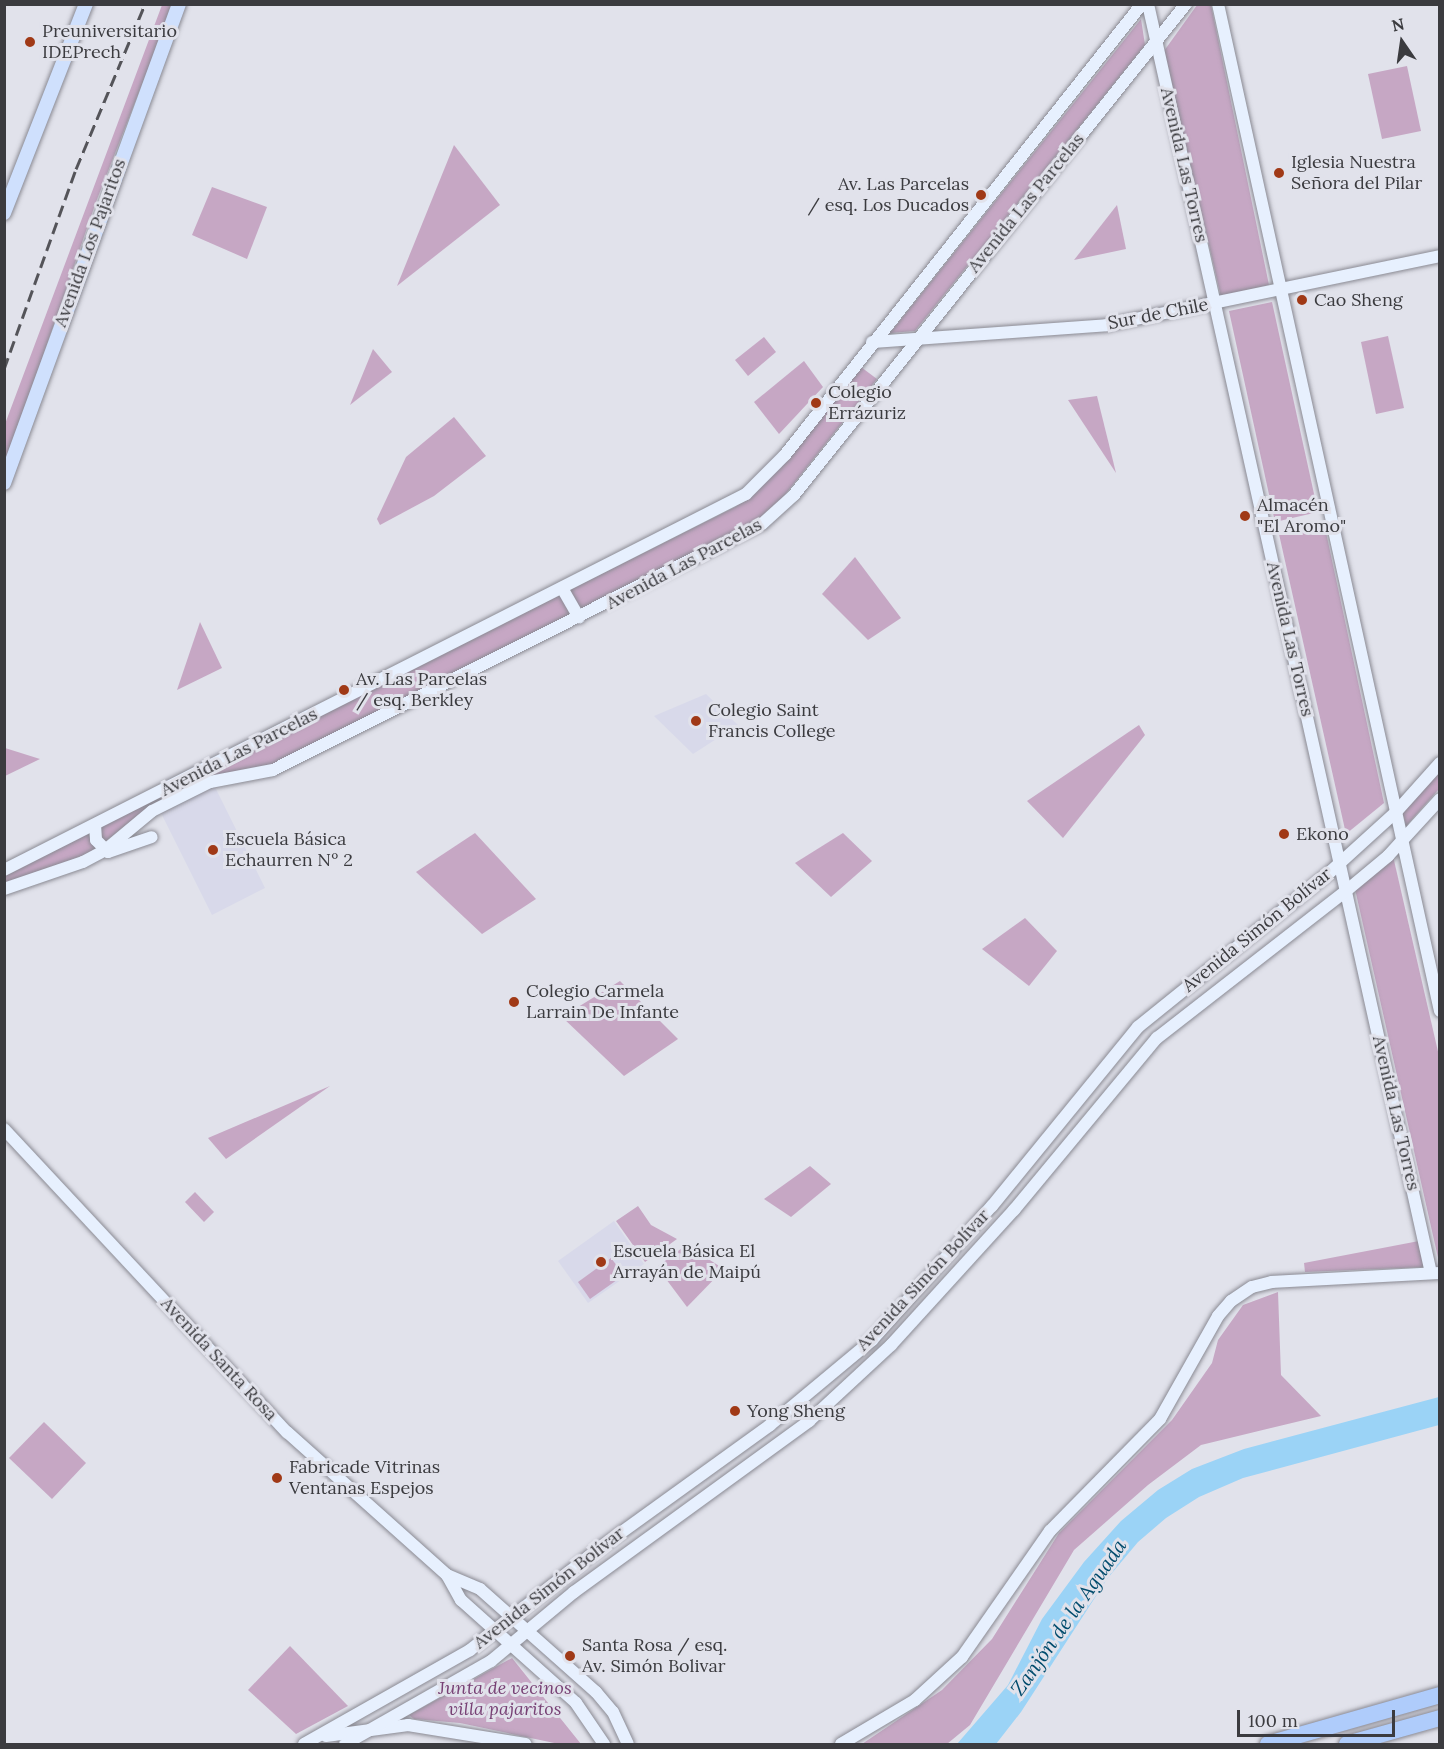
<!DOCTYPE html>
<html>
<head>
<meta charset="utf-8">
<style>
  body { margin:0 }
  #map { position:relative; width:1444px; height:1749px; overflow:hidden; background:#e1e2eb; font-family:Lora,serif }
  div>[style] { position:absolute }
  .built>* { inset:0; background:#d8d9ea }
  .green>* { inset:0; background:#c6a7c4 }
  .water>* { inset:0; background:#9bd3f6 }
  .roads { filter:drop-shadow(0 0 2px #8a8a93) drop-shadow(0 0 2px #8a8a93) }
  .secondary>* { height:12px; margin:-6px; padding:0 6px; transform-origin:6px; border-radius:6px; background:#e7f0fe }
  .primary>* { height:14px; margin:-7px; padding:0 7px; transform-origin:7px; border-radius:7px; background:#cfe0fd }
  .highway>* { height:16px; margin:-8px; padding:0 8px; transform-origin:8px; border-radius:8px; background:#afccfb }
  .rail>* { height:3px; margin-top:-1.5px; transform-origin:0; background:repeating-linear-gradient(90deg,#545459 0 12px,transparent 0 18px) }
  .dots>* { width:16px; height:16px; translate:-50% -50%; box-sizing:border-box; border:3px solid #e1e2eb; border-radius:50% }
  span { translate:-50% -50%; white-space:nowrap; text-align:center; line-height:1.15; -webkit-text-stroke:6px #e1e2eb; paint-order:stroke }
  .poi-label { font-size:18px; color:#3b3b3f }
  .left { translate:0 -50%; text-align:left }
  .right { translate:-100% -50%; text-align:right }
  .street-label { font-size:18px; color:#3b3b3f }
  .park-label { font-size:18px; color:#774074; font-style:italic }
  .water-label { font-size:20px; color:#004b6c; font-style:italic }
  .frame { position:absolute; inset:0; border:6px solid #3b3b3f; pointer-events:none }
  .north { position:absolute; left:1372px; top:12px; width:60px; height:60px; -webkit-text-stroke:4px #e1e2eb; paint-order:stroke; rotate:347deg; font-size:16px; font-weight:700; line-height:24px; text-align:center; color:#3b3b3f }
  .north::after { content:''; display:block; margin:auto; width:21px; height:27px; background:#3b3b3f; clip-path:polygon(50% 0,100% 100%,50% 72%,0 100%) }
  .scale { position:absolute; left:1237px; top:1710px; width:158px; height:27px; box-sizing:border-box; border:3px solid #3b3b3f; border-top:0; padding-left:8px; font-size:18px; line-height:21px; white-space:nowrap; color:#3b3b3f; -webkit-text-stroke:4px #e1e2eb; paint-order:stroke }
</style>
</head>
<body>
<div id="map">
  <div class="built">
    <div style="clip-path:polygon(706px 694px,738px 725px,693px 754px,654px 716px)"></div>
    <div style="clip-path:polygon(214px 785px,265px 888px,212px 915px,160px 811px)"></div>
    <div style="clip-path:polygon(614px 1221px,644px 1264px,588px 1303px,558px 1261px)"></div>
  </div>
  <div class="green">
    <div style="clip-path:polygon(162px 5px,173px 5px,96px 202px,5px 466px,5px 424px)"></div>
    <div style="clip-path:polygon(1197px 5px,1211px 5px,1269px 285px,1221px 297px,1164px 51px)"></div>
    <div style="clip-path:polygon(1141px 19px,1145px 45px,915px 331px,890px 333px)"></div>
    <div style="clip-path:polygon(1407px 66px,1421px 131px,1382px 139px,1368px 74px)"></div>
    <div style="clip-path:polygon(454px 145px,500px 205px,397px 286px)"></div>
    <div style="clip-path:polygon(212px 187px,267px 207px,247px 259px,192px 235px)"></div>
    <div style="clip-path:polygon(1117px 205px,1126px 249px,1074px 260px)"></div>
    <div style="clip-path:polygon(1272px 302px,1318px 512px,1275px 522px,1229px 311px)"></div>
    <div style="clip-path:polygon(1388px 336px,1404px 408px,1376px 414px,1361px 342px)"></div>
    <div style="clip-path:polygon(764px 337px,776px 352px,748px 376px,735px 360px)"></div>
    <div style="clip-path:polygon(373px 349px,392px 372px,350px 405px)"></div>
    <div style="clip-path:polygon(804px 361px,823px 387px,779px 434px,754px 402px)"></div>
    <div style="clip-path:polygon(861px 367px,877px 379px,780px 501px,756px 522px,260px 771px,244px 773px,131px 821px,86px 857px,5px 885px,5px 874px,735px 507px,751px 496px)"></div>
    <div style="clip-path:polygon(1097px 396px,1116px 473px,1068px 400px)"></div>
    <div style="clip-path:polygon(454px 417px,486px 456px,434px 496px,380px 525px,377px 519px,406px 457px)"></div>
    <div style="clip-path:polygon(1324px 523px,1384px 803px,1346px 834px,1279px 534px)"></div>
    <div style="clip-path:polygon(855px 557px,901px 618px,868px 640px,822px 594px)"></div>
    <div style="clip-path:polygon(200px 622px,222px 668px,177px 690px)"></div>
    <div style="clip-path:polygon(1139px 725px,1145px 735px,1063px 838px,1027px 801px)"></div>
    <div style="clip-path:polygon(5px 748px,40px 759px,5px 776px)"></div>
    <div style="clip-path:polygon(1439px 769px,1439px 789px,1406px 826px,1402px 811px)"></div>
    <div style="clip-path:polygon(475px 833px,536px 899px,482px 934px,416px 872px)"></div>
    <div style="clip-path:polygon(843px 833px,872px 861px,831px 897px,795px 863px)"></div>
    <div style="clip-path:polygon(1393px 856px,1439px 1056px,1439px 1262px,1355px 889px)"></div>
    <div style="clip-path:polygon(1025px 918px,1057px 951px,1029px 986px,982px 949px)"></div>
    <div style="clip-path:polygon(620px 981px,678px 1039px,624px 1076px,562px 1017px)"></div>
    <div style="clip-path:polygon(330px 1086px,226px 1159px,208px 1138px)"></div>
    <div style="clip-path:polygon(810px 1166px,831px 1184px,791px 1217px,764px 1199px)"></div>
    <div style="clip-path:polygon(195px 1192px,214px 1212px,204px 1222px,185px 1202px)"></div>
    <div style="clip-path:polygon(638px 1206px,651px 1225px,677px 1239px,645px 1262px,616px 1221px)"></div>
    <div style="clip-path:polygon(1419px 1241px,1425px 1267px,1305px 1272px,1304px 1263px)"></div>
    <div style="clip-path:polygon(686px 1245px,724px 1269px,687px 1307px,657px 1267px)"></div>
    <div style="clip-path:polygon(611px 1258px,624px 1275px,590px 1299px,578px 1282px)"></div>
    <div style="clip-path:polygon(1278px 1292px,1281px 1375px,1321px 1416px,1201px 1445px,1148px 1485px,1074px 1550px,970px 1725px,947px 1744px,862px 1744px,942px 1690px,992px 1639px,1059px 1533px,1172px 1420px,1212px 1363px,1218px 1340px,1243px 1305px)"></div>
    <div style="clip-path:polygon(44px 1422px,86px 1463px,52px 1499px,9px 1458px)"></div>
    <div style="clip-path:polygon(290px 1646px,348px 1706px,296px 1734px,248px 1690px)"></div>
    <div style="clip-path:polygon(512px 1658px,581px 1744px,559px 1744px,460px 1723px,414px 1719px,409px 1715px)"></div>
  </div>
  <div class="water">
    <div style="clip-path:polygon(1439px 1397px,1439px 1425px,1243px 1478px,1199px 1497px,1166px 1518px,1138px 1542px,1107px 1579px,1021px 1712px,996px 1744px,957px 1744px,1008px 1685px,1042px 1619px,1084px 1562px,1121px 1521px,1158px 1490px,1192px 1469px,1244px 1449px)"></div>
  </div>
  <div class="roads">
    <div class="secondary">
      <div style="left:1148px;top:4px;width:1300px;rotate:77.43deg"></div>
      <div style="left:1218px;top:4px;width:1031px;rotate:77.57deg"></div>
      <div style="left:872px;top:342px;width:236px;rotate:-4.1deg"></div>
      <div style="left:1107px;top:325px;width:340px;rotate:-11.7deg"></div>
      <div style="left:562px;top:588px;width:34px;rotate:60deg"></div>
      <div style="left:95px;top:825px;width:15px;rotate:86deg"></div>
      <div style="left:96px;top:840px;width:17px;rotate:45deg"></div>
      <div style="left:108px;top:852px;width:46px;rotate:-18.8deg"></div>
      <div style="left:4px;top:870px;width:832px;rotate:-26.87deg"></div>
      <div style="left:746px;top:494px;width:55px;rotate:-45deg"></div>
      <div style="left:785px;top:455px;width:575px;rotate:-51.64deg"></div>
      <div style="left:4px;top:889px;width:83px;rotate:-18.9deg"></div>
      <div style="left:83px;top:862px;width:24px;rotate:-28deg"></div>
      <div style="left:104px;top:851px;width:62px;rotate:-39.8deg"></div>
      <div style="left:152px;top:811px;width:65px;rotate:-26.6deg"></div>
      <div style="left:210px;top:782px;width:64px;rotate:-10.8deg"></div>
      <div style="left:273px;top:770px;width:547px;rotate:-26.71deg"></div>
      <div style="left:762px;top:524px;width:43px;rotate:-42.2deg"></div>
      <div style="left:794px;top:495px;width:628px;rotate:-51.4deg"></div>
      <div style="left:4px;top:1129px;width:415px;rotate:47deg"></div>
      <div style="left:287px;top:1432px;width:215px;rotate:41.8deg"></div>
      <div style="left:447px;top:1575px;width:36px;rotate:23deg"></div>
      <div style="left:480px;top:1589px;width:155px;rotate:41.6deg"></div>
      <div style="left:596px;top:1692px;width:26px;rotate:50deg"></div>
      <div style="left:613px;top:1712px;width:35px;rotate:65deg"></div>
      <div style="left:447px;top:1575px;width:29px;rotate:61deg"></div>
      <div style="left:461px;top:1600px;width:154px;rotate:41.8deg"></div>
      <div style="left:576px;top:1703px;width:50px;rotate:55.7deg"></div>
      <div style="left:326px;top:1736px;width:83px;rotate:-7.6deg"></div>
      <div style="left:408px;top:1725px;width:119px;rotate:9.2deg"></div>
      <div style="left:304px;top:1744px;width:191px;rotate:-29.5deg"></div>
      <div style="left:470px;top:1650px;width:167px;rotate:-38.2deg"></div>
      <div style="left:601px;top:1547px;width:208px;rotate:-35.8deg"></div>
      <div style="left:770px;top:1425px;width:133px;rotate:-39.8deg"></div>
      <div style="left:872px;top:1340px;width:180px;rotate:-48.2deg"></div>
      <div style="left:992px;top:1206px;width:231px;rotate:-50.8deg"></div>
      <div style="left:1138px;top:1027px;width:247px;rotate:-38.9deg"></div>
      <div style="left:1330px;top:872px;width:89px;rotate:-42.3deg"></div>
      <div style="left:1396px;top:812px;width:66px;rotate:-48.1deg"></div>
      <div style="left:345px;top:1744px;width:168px;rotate:-29.6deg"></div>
      <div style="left:491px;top:1661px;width:108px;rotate:-39.7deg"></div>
      <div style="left:574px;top:1592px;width:291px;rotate:-36deg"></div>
      <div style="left:809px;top:1421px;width:112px;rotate:-42.8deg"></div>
      <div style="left:891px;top:1345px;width:183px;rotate:-47.7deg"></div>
      <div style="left:1014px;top:1210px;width:224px;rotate:-50.3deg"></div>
      <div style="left:1157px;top:1038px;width:239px;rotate:-37.9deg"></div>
      <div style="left:1346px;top:891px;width:55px;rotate:-39.8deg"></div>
      <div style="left:1388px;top:856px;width:77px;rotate:-47.6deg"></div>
      <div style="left:841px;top:1744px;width:86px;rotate:-30.7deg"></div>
      <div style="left:915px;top:1700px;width:64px;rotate:-42.5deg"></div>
      <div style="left:962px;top:1657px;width:154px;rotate:-55.1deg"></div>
      <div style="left:1050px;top:1531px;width:157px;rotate:-45.5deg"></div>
      <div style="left:1160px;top:1419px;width:118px;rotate:-60.6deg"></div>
      <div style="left:1218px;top:1316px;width:20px;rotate:-49deg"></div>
      <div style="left:1231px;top:1301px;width:25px;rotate:-34deg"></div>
      <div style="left:1252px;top:1287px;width:21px;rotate:-14deg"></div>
      <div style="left:1272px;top:1282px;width:166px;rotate:-3.1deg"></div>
    </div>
    <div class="primary">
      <div style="left:4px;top:213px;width:225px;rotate:-68.6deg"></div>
      <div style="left:4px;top:483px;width:510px;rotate:-69.93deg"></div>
    </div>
    <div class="highway">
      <div style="left:1268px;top:1744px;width:179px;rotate:-15.9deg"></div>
      <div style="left:1347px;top:1744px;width:97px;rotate:-15.6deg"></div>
    </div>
  </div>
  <div class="rail">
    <div style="left:4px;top:369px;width:213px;rotate:-70.2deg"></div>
    <div style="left:76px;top:169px;width:179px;rotate:-67.3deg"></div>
  </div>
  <div class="dots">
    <div style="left:30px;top:42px;background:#a03916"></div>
    <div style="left:1279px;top:173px;background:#a03916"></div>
    <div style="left:981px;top:195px;background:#a03916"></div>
    <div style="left:1302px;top:300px;background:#a03916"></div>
    <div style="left:816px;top:403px;background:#a03916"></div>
    <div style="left:1245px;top:516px;background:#a03916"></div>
    <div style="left:344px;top:690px;background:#a03916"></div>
    <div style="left:696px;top:721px;background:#a03916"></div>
    <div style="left:1284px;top:834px;background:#a03916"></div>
    <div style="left:213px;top:850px;background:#a03916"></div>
    <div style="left:514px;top:1002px;background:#a03916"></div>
    <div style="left:601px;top:1262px;background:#a03916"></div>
    <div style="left:735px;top:1411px;background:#a03916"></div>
    <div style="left:277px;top:1478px;background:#a03916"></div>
    <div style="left:570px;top:1656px;background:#a03916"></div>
  </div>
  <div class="poi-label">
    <span class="left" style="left:42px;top:42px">Preuniversitario<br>IDEPrech</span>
    <span class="left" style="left:1291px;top:173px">Iglesia Nuestra<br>Señora del Pilar</span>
    <span class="right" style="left:969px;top:195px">Av. Las Parcelas<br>/ esq. Los Ducados</span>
    <span class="left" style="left:1314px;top:300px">Cao Sheng</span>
    <span class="left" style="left:828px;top:403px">Colegio<br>Errázuriz</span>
    <span class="left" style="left:1257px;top:516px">Almacén<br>"El Aromo"</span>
    <span class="left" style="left:356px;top:690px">Av. Las Parcelas<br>/ esq. Berkley</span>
    <span class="left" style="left:708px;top:721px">Colegio Saint<br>Francis College</span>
    <span class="left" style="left:1296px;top:834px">Ekono</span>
    <span class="left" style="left:225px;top:850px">Escuela Básica<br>Echaurren Nº 2</span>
    <span class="left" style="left:526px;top:1002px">Colegio Carmela<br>Larrain De Infante</span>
    <span class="left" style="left:613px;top:1262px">Escuela Básica El<br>Arrayán de Maipú</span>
    <span class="left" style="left:747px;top:1411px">Yong Sheng</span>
    <span class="left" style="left:289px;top:1478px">Fabricade Vitrinas<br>Ventanas Espejos</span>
    <span class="left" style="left:582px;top:1656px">Santa Rosa / esq.<br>Av. Simón Bolivar</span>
  </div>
  <div class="street-label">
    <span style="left:1184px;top:165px;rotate:77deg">Avenida Las Torres</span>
    <span style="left:1026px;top:203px;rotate:-51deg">Avenida Las Parcelas</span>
    <span style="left:90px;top:243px;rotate:-70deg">Avenida Los Pajaritos</span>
    <span style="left:1158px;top:314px;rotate:-11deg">Sur de Chile</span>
    <span style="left:684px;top:564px;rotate:-28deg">Avenida Las Parcelas</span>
    <span style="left:1290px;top:639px;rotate:77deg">Avenida Las Torres</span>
    <span style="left:239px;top:752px;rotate:-27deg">Avenida Las Parcelas</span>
    <span style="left:1257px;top:930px;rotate:-39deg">Avenida Simón Bolívar</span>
    <span style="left:1396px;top:1113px;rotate:77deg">Avenida Las Torres</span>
    <span style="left:923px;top:1280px;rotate:-47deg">Avenida Simón Bolívar</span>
    <span style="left:219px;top:1359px;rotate:47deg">Avenida Santa Rosa</span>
    <span style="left:549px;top:1588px;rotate:-38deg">Avenida Simón Bolívar</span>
  </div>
  <div class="park-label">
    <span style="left:505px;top:1699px">Junta de vecinos<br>villa pajaritos</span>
  </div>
  <div class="water-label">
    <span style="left:1068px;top:1617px;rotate:-55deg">Zanjón de la Aguada</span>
  </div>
  <div class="frame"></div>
  <div class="north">N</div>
  <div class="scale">100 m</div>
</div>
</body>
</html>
